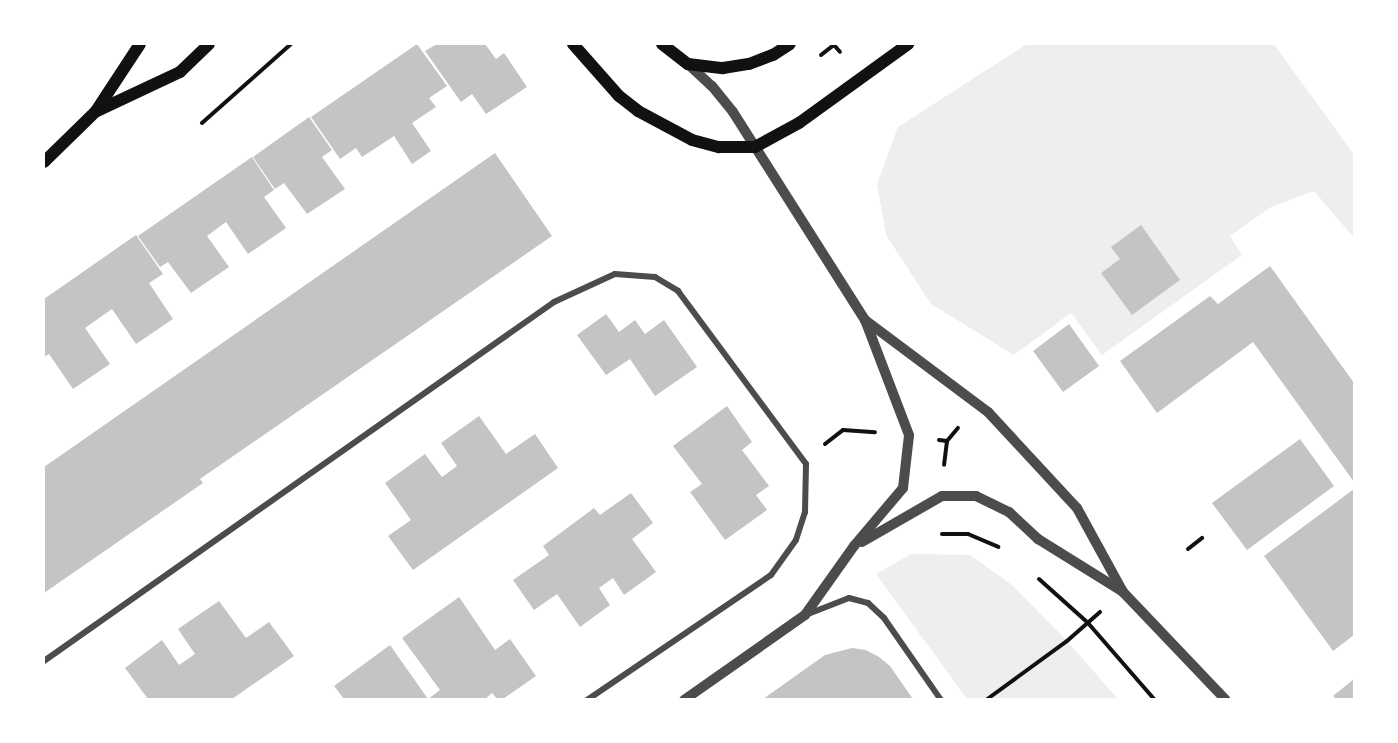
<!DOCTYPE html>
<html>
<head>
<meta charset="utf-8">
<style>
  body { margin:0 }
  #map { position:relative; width:1398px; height:743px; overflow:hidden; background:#fff; font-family:"Varela Round",sans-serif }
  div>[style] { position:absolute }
  .green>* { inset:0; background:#eee }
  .building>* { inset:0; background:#c4c4c4 }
  .path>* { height:4px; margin:-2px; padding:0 2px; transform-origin:2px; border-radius:2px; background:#111 }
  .minor>* { height:6px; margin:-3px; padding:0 3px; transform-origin:3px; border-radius:3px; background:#4c4c4c }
  .tertiary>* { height:10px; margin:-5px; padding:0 5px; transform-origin:5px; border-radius:5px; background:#4c4c4c }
  .secondary>* { height:12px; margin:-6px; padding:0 6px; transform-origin:6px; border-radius:6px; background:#111 }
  span { translate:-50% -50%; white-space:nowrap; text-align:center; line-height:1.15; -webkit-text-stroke:4.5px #fff; paint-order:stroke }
  .frame { position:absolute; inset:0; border:45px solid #fff; pointer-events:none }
</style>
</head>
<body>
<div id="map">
  <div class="green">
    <div style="clip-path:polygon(1027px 44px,1274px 44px,1354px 155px,1354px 238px,1314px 191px,1271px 207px,1230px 236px,1242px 255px,1102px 355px,1071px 313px,1014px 355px,931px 304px,886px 235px,877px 184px,898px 127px)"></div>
    <div style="clip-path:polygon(911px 554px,970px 555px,1012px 585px,1067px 641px,1118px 699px,967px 699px,876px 574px)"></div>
  </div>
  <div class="building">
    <div style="clip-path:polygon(417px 44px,447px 86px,429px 98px,436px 107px,412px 123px,431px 151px,412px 164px,394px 136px,362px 157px,356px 148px,340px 159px,311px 117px)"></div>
    <div style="clip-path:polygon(437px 44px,485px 44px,496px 59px,504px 53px,527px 87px,486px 114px,472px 94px,461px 102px,425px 51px)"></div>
    <div style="clip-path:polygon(309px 117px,332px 150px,322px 157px,345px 189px,307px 214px,284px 183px,275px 189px,253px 157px)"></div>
    <div style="clip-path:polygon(495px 153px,552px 236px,200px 479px,203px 483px,44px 593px,44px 467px)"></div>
    <div style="clip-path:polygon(252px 157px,274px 190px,264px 197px,286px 228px,248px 254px,226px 222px,207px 236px,229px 267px,191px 293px,168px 262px,160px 267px,138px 236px)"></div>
    <div style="clip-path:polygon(1141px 225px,1180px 280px,1132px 315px,1101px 273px,1120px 259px,1111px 247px)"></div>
    <div style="clip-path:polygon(136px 235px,163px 274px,149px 283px,173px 319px,136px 344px,112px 309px,85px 328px,110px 364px,73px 389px,49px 354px,44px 357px,44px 299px)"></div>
    <div style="clip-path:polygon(1270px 266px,1354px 383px,1354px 482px,1253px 342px,1157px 413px,1120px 361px,1210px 296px,1218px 304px)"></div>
    <div style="clip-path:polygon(606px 314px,619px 332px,635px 320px,645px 334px,664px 320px,697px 367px,655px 396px,630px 359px,606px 375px,577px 335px)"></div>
    <div style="clip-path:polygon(1069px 324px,1099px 366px,1063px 392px,1033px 351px)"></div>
    <div style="clip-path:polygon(727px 406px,752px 442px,742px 450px,769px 486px,756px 495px,767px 510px,725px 540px,690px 492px,702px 484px,673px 446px)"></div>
    <div style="clip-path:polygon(479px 416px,506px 454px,535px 434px,558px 468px,413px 570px,388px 536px,411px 520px,385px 483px,425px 454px,442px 477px,457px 466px,441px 443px)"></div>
    <div style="clip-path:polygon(1300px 439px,1334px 486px,1247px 550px,1212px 503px)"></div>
    <div style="clip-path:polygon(1354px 489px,1354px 635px,1333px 651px,1264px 556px)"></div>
    <div style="clip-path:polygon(631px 493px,653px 523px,632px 539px,656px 572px,624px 595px,613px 578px,599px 588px,610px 605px,580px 627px,557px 594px,534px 610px,513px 580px,549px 555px,543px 546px,594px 508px,600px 515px)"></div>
    <div style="clip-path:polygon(459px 597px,495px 650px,510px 639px,536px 676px,503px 699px,497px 699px,492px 693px,485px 699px,344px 699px,334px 686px,390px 645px,428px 699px,440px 690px,402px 638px)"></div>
    <div style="clip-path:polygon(219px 601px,246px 638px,269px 622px,294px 656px,232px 699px,148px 699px,125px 668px,162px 640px,179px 665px,195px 654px,178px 629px)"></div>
    <div style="clip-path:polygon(852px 648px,866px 650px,879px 657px,890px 666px,913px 699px,763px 699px,825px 655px)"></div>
    <div style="clip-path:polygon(1354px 679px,1354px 699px,1336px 699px,1333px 696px)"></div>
  </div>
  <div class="path">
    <div style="left:821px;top:55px;width:16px;rotate:-38deg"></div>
    <div style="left:834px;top:45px;width:9px;rotate:49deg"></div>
    <div style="left:202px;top:123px;width:119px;rotate:-41.6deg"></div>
    <div style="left:939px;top:440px;width:8px;rotate:7deg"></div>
    <div style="left:947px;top:441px;width:24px;rotate:97deg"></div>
    <div style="left:947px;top:441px;width:17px;rotate:-50deg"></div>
    <div style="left:825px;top:444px;width:23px;rotate:-38deg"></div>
    <div style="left:843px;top:430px;width:32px;rotate:4deg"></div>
    <div style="left:942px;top:534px;width:26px"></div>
    <div style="left:968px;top:534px;width:33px;rotate:23deg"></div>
    <div style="left:1188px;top:549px;width:18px;rotate:-38deg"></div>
    <div style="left:1039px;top:579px;width:66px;rotate:41.9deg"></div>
    <div style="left:1088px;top:623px;width:102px;rotate:49deg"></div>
    <div style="left:986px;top:700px;width:100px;rotate:-36.1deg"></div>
    <div style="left:1067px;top:641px;width:44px;rotate:-41.3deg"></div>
  </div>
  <div class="minor">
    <div style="left:808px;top:614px;width:44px;rotate:-21.3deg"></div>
    <div style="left:849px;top:598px;width:20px;rotate:15deg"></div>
    <div style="left:868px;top:603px;width:22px;rotate:43deg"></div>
    <div style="left:884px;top:618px;width:100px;rotate:55.2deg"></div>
    <div style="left:44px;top:661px;width:624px;rotate:-35.14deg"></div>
    <div style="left:554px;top:302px;width:67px;rotate:-24.7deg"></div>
    <div style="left:615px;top:274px;width:40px;rotate:4.3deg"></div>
    <div style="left:655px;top:277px;width:27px;rotate:31deg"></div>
    <div style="left:678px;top:291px;width:215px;rotate:53.5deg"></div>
    <div style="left:806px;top:464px;width:48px;rotate:91.2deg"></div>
    <div style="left:805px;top:512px;width:29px;rotate:108deg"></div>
    <div style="left:796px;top:540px;width:43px;rotate:125.5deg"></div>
    <div style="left:771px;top:575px;width:222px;rotate:145.8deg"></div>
  </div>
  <div class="tertiary">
    <div style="left:688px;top:64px;width:33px;rotate:43deg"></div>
    <div style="left:712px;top:86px;width:33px;rotate:51deg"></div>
    <div style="left:733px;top:112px;width:246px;rotate:57.6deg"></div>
    <div style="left:865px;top:320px;width:154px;rotate:36.8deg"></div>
    <div style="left:988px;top:412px;width:131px;rotate:47.2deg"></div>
    <div style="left:1077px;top:508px;width:96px;rotate:61.3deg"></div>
    <div style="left:862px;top:542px;width:92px;rotate:-29.9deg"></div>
    <div style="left:942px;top:496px;width:34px"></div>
    <div style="left:976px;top:496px;width:37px;rotate:26deg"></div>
    <div style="left:1009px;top:512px;width:40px;rotate:43deg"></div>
    <div style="left:1038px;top:539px;width:100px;rotate:31.9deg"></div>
    <div style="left:1123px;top:592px;width:149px;rotate:46.4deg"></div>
    <div style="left:684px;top:700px;width:148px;rotate:-35.1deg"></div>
    <div style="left:805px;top:615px;width:85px;rotate:-54.6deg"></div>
    <div style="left:854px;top:546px;width:76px;rotate:-49.8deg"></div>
    <div style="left:903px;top:488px;width:53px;rotate:-83.5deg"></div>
    <div style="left:909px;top:435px;width:123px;rotate:-110.9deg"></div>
  </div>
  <div class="secondary">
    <div style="left:573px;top:44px;width:69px;rotate:48.5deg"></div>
    <div style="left:619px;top:96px;width:24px;rotate:38deg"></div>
    <div style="left:638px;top:111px;width:61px;rotate:28.2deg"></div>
    <div style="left:692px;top:140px;width:28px;rotate:15deg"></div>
    <div style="left:719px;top:147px;width:36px"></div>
    <div style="left:755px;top:147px;width:50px;rotate:-28.6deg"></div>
    <div style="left:799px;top:123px;width:135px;rotate:-35.9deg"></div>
    <div style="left:662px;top:44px;width:33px;rotate:38deg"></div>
    <div style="left:688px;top:64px;width:35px;rotate:7deg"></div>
    <div style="left:723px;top:68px;width:26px;rotate:-9deg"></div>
    <div style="left:749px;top:64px;width:26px;rotate:-21deg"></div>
    <div style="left:773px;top:55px;width:20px;rotate:-33deg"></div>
    <div style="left:97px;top:111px;width:92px;rotate:-25.2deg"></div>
    <div style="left:180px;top:72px;width:40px;rotate:-44deg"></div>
    <div style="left:44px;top:162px;width:73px;rotate:-44.4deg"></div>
    <div style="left:96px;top:111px;width:80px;rotate:-56.7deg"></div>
  </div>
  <div class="frame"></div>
</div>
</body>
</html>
